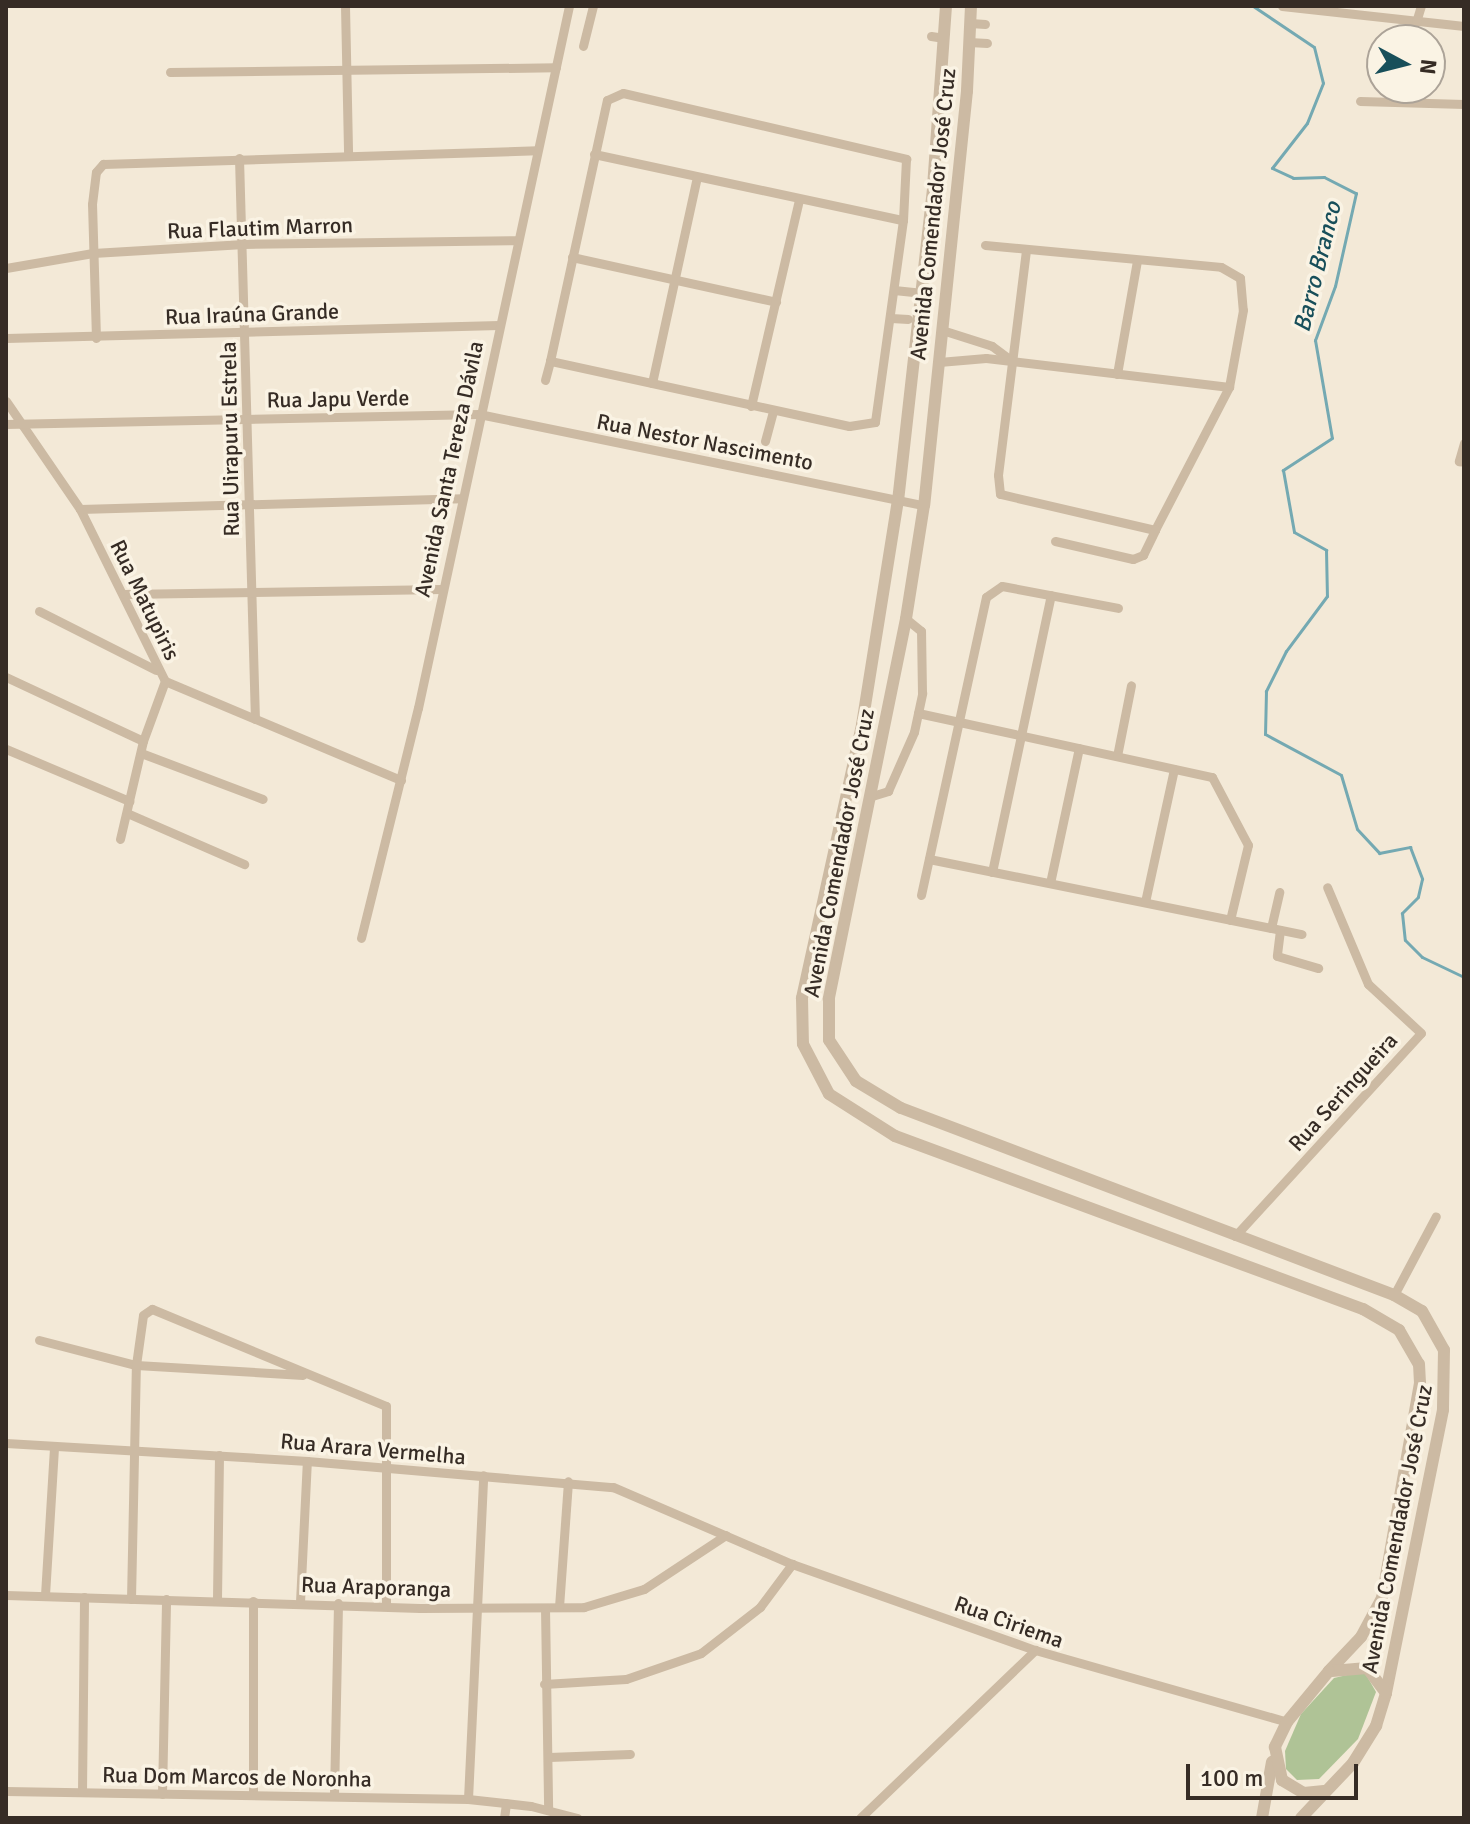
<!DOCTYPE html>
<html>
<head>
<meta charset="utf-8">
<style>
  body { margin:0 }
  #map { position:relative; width:1470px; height:1824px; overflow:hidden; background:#f3e9d7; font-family:Signika,sans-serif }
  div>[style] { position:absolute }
  .green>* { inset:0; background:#afc396 }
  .stream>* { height:3px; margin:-1.5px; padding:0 1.5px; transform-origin:1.5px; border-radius:1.5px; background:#74a9b2 }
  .minor>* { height:9px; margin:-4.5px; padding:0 4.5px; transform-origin:4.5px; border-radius:4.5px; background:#ccbaa3 }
  .tertiary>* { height:12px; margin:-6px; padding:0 6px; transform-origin:6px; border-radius:6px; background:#ccbaa3 }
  span { translate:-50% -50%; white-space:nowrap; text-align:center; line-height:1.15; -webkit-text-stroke:7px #faf3e4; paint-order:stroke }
  .street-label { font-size:22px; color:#362c25 }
  .water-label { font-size:24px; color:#184f5a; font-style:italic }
  .frame { position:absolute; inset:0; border:8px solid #362c25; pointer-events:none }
  .north { position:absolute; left:1366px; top:24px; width:80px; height:80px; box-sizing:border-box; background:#faf3e4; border:2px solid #aca398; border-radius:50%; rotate:97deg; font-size:22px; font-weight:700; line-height:32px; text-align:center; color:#362c25 }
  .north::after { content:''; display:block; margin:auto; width:28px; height:36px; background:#184f5a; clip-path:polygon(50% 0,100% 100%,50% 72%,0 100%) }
  .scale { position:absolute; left:1186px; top:1764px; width:172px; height:36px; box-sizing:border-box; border:4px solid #362c25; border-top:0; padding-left:10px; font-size:24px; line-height:28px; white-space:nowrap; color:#362c25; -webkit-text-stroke:6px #faf3e4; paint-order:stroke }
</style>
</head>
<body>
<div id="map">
  <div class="green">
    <div style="clip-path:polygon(1364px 1671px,1376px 1692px,1358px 1739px,1319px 1779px,1297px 1780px,1286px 1769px,1285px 1751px,1301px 1714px,1334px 1678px)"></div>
  </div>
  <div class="stream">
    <div style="left:1253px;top:6px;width:73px;rotate:33.9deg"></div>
    <div style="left:1314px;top:47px;width:37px;rotate:76deg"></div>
    <div style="left:1323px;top:83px;width:43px;rotate:111.8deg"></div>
    <div style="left:1307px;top:123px;width:57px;rotate:127.9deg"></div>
    <div style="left:1272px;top:168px;width:23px;rotate:25deg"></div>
    <div style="left:1293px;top:178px;width:31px;rotate:-2deg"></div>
    <div style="left:1324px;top:177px;width:36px;rotate:27deg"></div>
    <div style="left:1356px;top:193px;width:95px;rotate:102.7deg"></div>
    <div style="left:1335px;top:286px;width:58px;rotate:110.3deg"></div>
    <div style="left:1315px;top:340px;width:99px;rotate:80.2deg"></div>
    <div style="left:1332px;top:438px;width:59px;rotate:146.9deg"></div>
    <div style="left:1283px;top:470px;width:63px;rotate:79.9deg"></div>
    <div style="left:1294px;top:532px;width:37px;rotate:29deg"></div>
    <div style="left:1326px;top:550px;width:46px;rotate:88.8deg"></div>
    <div style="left:1327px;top:596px;width:69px;rotate:126.7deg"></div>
    <div style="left:1286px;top:651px;width:45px;rotate:116.6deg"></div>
    <div style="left:1266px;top:691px;width:43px;rotate:91.3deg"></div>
    <div style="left:1265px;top:734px;width:86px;rotate:28.3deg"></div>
    <div style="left:1341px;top:775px;width:56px;rotate:73.5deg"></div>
    <div style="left:1357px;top:829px;width:33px;rotate:47deg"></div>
    <div style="left:1379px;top:853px;width:32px;rotate:-11deg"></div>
    <div style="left:1410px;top:847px;width:34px;rotate:69deg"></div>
    <div style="left:1422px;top:879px;width:18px;rotate:103deg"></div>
    <div style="left:1418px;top:897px;width:23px;rotate:135deg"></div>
    <div style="left:1402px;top:913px;width:27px;rotate:84deg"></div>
    <div style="left:1405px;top:940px;width:24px;rotate:45deg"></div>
    <div style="left:1422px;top:957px;width:47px;rotate:25.5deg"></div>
  </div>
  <div class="minor">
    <div style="left:345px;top:6px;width:149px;rotate:88.8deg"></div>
    <div style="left:1282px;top:6px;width:183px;rotate:6.3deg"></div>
    <div style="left:1416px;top:22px;width:17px;rotate:-73deg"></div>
    <div style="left:970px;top:23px;width:15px;rotate:4deg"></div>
    <div style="left:931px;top:36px;width:13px;rotate:9deg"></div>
    <div style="left:969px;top:42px;width:18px;rotate:3deg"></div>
    <div style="left:583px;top:46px;width:41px;rotate:-76deg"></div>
    <div style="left:170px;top:72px;width:386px;rotate:-0.7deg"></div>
    <div style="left:623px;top:93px;width:291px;rotate:13.1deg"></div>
    <div style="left:906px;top:159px;width:61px;rotate:92.8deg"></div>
    <div style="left:903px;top:220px;width:204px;rotate:97.9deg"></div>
    <div style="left:875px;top:422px;width:26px;rotate:171deg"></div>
    <div style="left:849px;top:426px;width:306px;rotate:-167.7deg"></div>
    <div style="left:550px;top:361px;width:267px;rotate:-77.7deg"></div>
    <div style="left:607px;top:100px;width:17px;rotate:-24deg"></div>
    <div style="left:1360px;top:101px;width:104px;rotate:1.7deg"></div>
    <div style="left:594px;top:154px;width:316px;rotate:12.1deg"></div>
    <div style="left:239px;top:158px;width:561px;rotate:88.37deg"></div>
    <div style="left:985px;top:245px;width:237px;rotate:5.3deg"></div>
    <div style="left:1221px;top:267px;width:22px;rotate:30deg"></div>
    <div style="left:1240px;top:278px;width:32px;rotate:85deg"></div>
    <div style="left:1243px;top:310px;width:78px;rotate:100.3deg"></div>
    <div style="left:1229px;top:387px;width:161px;rotate:117.4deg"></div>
    <div style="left:1155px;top:530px;width:159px;rotate:-166.9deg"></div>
    <div style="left:1000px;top:494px;width:19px;rotate:-96deg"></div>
    <div style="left:998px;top:475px;width:226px;rotate:-82.9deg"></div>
    <div style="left:572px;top:257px;width:209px;rotate:12.4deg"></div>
    <div style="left:6px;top:268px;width:88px;rotate:-9.8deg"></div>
    <div style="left:93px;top:253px;width:151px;rotate:-3.4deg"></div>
    <div style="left:244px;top:244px;width:273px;rotate:-0.8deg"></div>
    <div style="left:894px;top:290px;width:29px;rotate:6deg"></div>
    <div style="left:891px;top:318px;width:17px;rotate:3deg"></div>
    <div style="left:942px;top:330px;width:52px;rotate:17.7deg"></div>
    <div style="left:992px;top:346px;width:21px;rotate:37deg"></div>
    <div style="left:6px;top:338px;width:493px;rotate:-1.5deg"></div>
    <div style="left:96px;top:338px;width:134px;rotate:-91.7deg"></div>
    <div style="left:92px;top:204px;width:32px;rotate:-83deg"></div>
    <div style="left:96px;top:172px;width:11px;rotate:-49deg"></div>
    <div style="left:103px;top:164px;width:434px;rotate:-1.8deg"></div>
    <div style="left:939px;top:362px;width:47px;rotate:-4.9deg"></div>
    <div style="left:986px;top:358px;width:245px;rotate:6.8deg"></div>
    <div style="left:1117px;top:374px;width:115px;rotate:-80deg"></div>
    <div style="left:545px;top:380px;width:20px;rotate:-75deg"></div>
    <div style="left:652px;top:383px;width:211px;rotate:-77.7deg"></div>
    <div style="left:6px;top:401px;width:131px;rotate:55.6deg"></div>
    <div style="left:80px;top:509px;width:192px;rotate:63.7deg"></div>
    <div style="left:165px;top:681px;width:256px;rotate:22.8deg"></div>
    <div style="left:751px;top:406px;width:212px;rotate:-76.9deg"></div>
    <div style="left:6px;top:424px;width:473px;rotate:-1.2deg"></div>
    <div style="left:479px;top:414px;width:454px;rotate:11.6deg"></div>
    <div style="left:765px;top:441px;width:31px;rotate:-75deg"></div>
    <div style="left:1464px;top:443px;width:19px;rotate:106deg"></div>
    <div style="left:1459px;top:461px;width:5px;rotate:11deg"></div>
    <div style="left:80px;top:509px;width:382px;rotate:-1.6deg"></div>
    <div style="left:1055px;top:541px;width:80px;rotate:13deg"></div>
    <div style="left:1133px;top:559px;width:11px;rotate:-22deg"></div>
    <div style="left:1143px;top:555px;width:28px;rotate:-64deg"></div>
    <div style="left:124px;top:594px;width:318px;rotate:-0.9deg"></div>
    <div style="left:39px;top:611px;width:131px;rotate:26.8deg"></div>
    <div style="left:6px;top:677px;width:151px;rotate:25deg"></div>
    <div style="left:918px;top:713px;width:301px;rotate:12.3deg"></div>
    <div style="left:1212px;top:777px;width:77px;rotate:62.1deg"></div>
    <div style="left:1248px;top:845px;width:77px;rotate:103.5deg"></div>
    <div style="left:6px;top:749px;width:134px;rotate:22.9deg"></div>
    <div style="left:141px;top:753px;width:130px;rotate:20.7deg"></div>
    <div style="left:1117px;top:756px;width:72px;rotate:-78.8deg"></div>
    <div style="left:872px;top:796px;width:17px;rotate:-17deg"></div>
    <div style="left:888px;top:791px;width:64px;rotate:-66.2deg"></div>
    <div style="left:914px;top:732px;width:40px;rotate:-78deg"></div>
    <div style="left:922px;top:693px;width:62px;rotate:-90.9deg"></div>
    <div style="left:921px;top:631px;width:19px;rotate:-141deg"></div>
    <div style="left:127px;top:813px;width:128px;rotate:23.6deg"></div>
    <div style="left:120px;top:839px;width:101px;rotate:-76.8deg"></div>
    <div style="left:143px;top:741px;width:64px;rotate:-69.9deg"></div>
    <div style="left:929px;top:859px;width:380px;rotate:11.4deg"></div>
    <div style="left:992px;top:872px;width:283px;rotate:-78deg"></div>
    <div style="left:1050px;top:883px;width:138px;rotate:-77.9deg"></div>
    <div style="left:921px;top:895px;width:305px;rotate:-77.7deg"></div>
    <div style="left:986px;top:597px;width:19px;rotate:-35deg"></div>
    <div style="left:1002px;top:586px;width:118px;rotate:10.7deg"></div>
    <div style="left:1145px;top:902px;width:136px;rotate:-77.7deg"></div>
    <div style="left:1271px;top:928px;width:37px;rotate:-77deg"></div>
    <div style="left:1280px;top:930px;width:26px;rotate:97deg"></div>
    <div style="left:1277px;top:956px;width:43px;rotate:16.3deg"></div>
    <div style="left:361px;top:938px;width:237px;rotate:-76.1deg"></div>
    <div style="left:418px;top:708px;width:718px;rotate:-77.86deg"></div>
    <div style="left:1235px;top:1236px;width:275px;rotate:-47.5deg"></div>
    <div style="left:1421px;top:1033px;width:72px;rotate:-137.2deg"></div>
    <div style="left:1368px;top:984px;width:105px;rotate:-112.9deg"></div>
    <div style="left:1394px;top:1295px;width:89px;rotate:-62deg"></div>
    <div style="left:39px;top:1340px;width:100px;rotate:14.5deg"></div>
    <div style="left:136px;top:1365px;width:167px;rotate:3.4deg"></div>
    <div style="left:6px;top:1443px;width:302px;rotate:3.4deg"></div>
    <div style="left:307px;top:1461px;width:307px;rotate:4.9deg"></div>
    <div style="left:613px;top:1487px;width:195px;rotate:23.3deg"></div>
    <div style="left:792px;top:1564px;width:258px;rotate:19.5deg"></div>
    <div style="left:1035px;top:1650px;width:262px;rotate:15.9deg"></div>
    <div style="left:6px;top:1595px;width:414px;rotate:1.8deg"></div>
    <div style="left:420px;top:1608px;width:164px;rotate:-0.3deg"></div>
    <div style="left:584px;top:1607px;width:63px;rotate:-16.7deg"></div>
    <div style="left:644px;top:1589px;width:98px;rotate:-33.4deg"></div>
    <div style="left:45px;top:1595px;width:148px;rotate:-86.5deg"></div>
    <div style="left:131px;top:1599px;width:234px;rotate:-88.8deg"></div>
    <div style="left:136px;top:1365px;width:50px;rotate:-82deg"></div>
    <div style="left:143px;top:1315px;width:11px;rotate:-34deg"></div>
    <div style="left:152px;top:1309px;width:253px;rotate:22.5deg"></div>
    <div style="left:386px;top:1406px;width:200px;rotate:90deg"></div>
    <div style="left:217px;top:1599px;width:144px;rotate:-89.2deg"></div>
    <div style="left:253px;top:1601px;width:193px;rotate:90deg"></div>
    <div style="left:300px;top:1602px;width:141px;rotate:-87.2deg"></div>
    <div style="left:559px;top:1607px;width:126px;rotate:-85.9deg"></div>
    <div style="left:545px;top:1608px;width:201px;rotate:89.1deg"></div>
    <div style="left:544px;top:1684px;width:82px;rotate:-3.5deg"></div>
    <div style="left:626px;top:1679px;width:79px;rotate:-19.1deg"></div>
    <div style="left:701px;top:1653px;width:75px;rotate:-37.9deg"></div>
    <div style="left:760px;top:1607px;width:54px;rotate:-53.3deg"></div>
    <div style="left:549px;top:1757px;width:81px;rotate:-2.1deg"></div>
    <div style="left:6px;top:1791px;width:462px;rotate:1deg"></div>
    <div style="left:468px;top:1799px;width:63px;rotate:6.3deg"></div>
    <div style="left:531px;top:1806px;width:48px;rotate:14.6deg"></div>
    <div style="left:82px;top:1792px;width:195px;rotate:-89.4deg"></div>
    <div style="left:162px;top:1794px;width:195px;rotate:-88.8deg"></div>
    <div style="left:334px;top:1795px;width:192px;rotate:-88.8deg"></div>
    <div style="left:468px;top:1799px;width:324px;rotate:-87.3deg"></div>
    <div style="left:504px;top:1818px;width:15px;rotate:-82deg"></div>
    <div style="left:860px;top:1818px;width:243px;rotate:-43.8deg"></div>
  </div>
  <div class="tertiary">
    <div style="left:946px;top:6px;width:183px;rotate:94.1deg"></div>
    <div style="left:933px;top:189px;width:313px;rotate:96.4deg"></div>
    <div style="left:898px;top:500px;width:228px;rotate:99.1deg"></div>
    <div style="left:862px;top:725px;width:280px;rotate:102.4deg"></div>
    <div style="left:802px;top:998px;width:46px;rotate:88.8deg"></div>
    <div style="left:803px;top:1044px;width:56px;rotate:62.5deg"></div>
    <div style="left:829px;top:1094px;width:78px;rotate:32.5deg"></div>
    <div style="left:895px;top:1136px;width:499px;rotate:20.3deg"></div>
    <div style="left:1363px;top:1309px;width:42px;rotate:30.3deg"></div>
    <div style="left:1399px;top:1330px;width:39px;rotate:60deg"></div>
    <div style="left:1419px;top:1364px;width:19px;rotate:87deg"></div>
    <div style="left:1420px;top:1383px;width:218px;rotate:100deg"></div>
    <div style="left:1382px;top:1598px;width:44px;rotate:118.3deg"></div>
    <div style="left:1361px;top:1637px;width:47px;rotate:133.3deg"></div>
    <div style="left:971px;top:6px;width:85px;rotate:92.7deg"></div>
    <div style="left:967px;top:91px;width:416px;rotate:95.9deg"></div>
    <div style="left:924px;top:505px;width:115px;rotate:99deg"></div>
    <div style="left:906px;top:619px;width:388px;rotate:101.5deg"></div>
    <div style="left:829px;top:999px;width:41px;rotate:90deg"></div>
    <div style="left:829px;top:1040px;width:49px;rotate:56.6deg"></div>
    <div style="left:856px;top:1081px;width:52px;rotate:31deg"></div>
    <div style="left:901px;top:1108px;width:527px;rotate:20.77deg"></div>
    <div style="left:1394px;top:1295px;width:32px;rotate:30deg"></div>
    <div style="left:1422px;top:1311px;width:45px;rotate:60.6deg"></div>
    <div style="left:1444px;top:1350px;width:60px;rotate:91deg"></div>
    <div style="left:1443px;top:1410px;width:289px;rotate:101.4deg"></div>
    <div style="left:1262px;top:1818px;width:57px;rotate:-79.9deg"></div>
    <div style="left:1301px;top:1818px;width:76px;rotate:-46.6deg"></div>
    <div style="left:1353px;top:1763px;width:44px;rotate:-58.1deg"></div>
    <div style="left:1376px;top:1726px;width:34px;rotate:-73deg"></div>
    <div style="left:1386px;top:1693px;width:31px;rotate:-127deg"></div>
    <div style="left:1367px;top:1668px;width:38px;rotate:175deg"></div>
    <div style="left:1329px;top:1671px;width:66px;rotate:129.5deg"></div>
    <div style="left:1287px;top:1722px;width:28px;rotate:116deg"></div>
    <div style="left:1275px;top:1747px;width:34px;rotate:78deg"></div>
    <div style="left:1282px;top:1780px;width:26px;rotate:31deg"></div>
    <div style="left:1304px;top:1793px;width:20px;rotate:-6deg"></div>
  </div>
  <div class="street-label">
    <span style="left:933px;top:214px;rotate:-84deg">Avenida Comendador José Cruz</span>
    <span style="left:260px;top:228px;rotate:-2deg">Rua Flautim Marron</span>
    <span style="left:252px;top:314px;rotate:-2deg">Rua Iraúna Grande</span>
    <span style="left:338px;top:399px;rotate:-1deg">Rua Japu Verde</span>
    <span style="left:230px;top:439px;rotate:-91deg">Rua Uirapuru Estrela</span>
    <span style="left:705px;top:442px;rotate:11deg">Rua Nestor Nascimento</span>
    <span style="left:449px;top:469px;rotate:-78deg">Avenida Santa Tereza Dávila</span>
    <span style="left:145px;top:600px;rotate:64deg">Rua Matupiris</span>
    <span style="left:839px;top:853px;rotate:-79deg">Avenida Comendador José Cruz</span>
    <span style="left:1343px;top:1092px;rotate:-48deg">Rua Seringueira</span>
    <span style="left:373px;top:1449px;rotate:5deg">Rua Arara Vermelha</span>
    <span style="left:1397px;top:1529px;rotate:-79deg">Avenida Comendador José Cruz</span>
    <span style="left:376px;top:1587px;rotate:2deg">Rua Araporanga</span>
    <span style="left:1009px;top:1622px;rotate:20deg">Rua Ciriema</span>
    <span style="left:237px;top:1777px;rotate:1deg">Rua Dom Marcos de Noronha</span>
  </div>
  <div class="water-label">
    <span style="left:1318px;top:267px;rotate:-76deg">Barro Branco</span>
  </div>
  <div class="frame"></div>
  <div class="north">N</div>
  <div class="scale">100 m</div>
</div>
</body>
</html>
